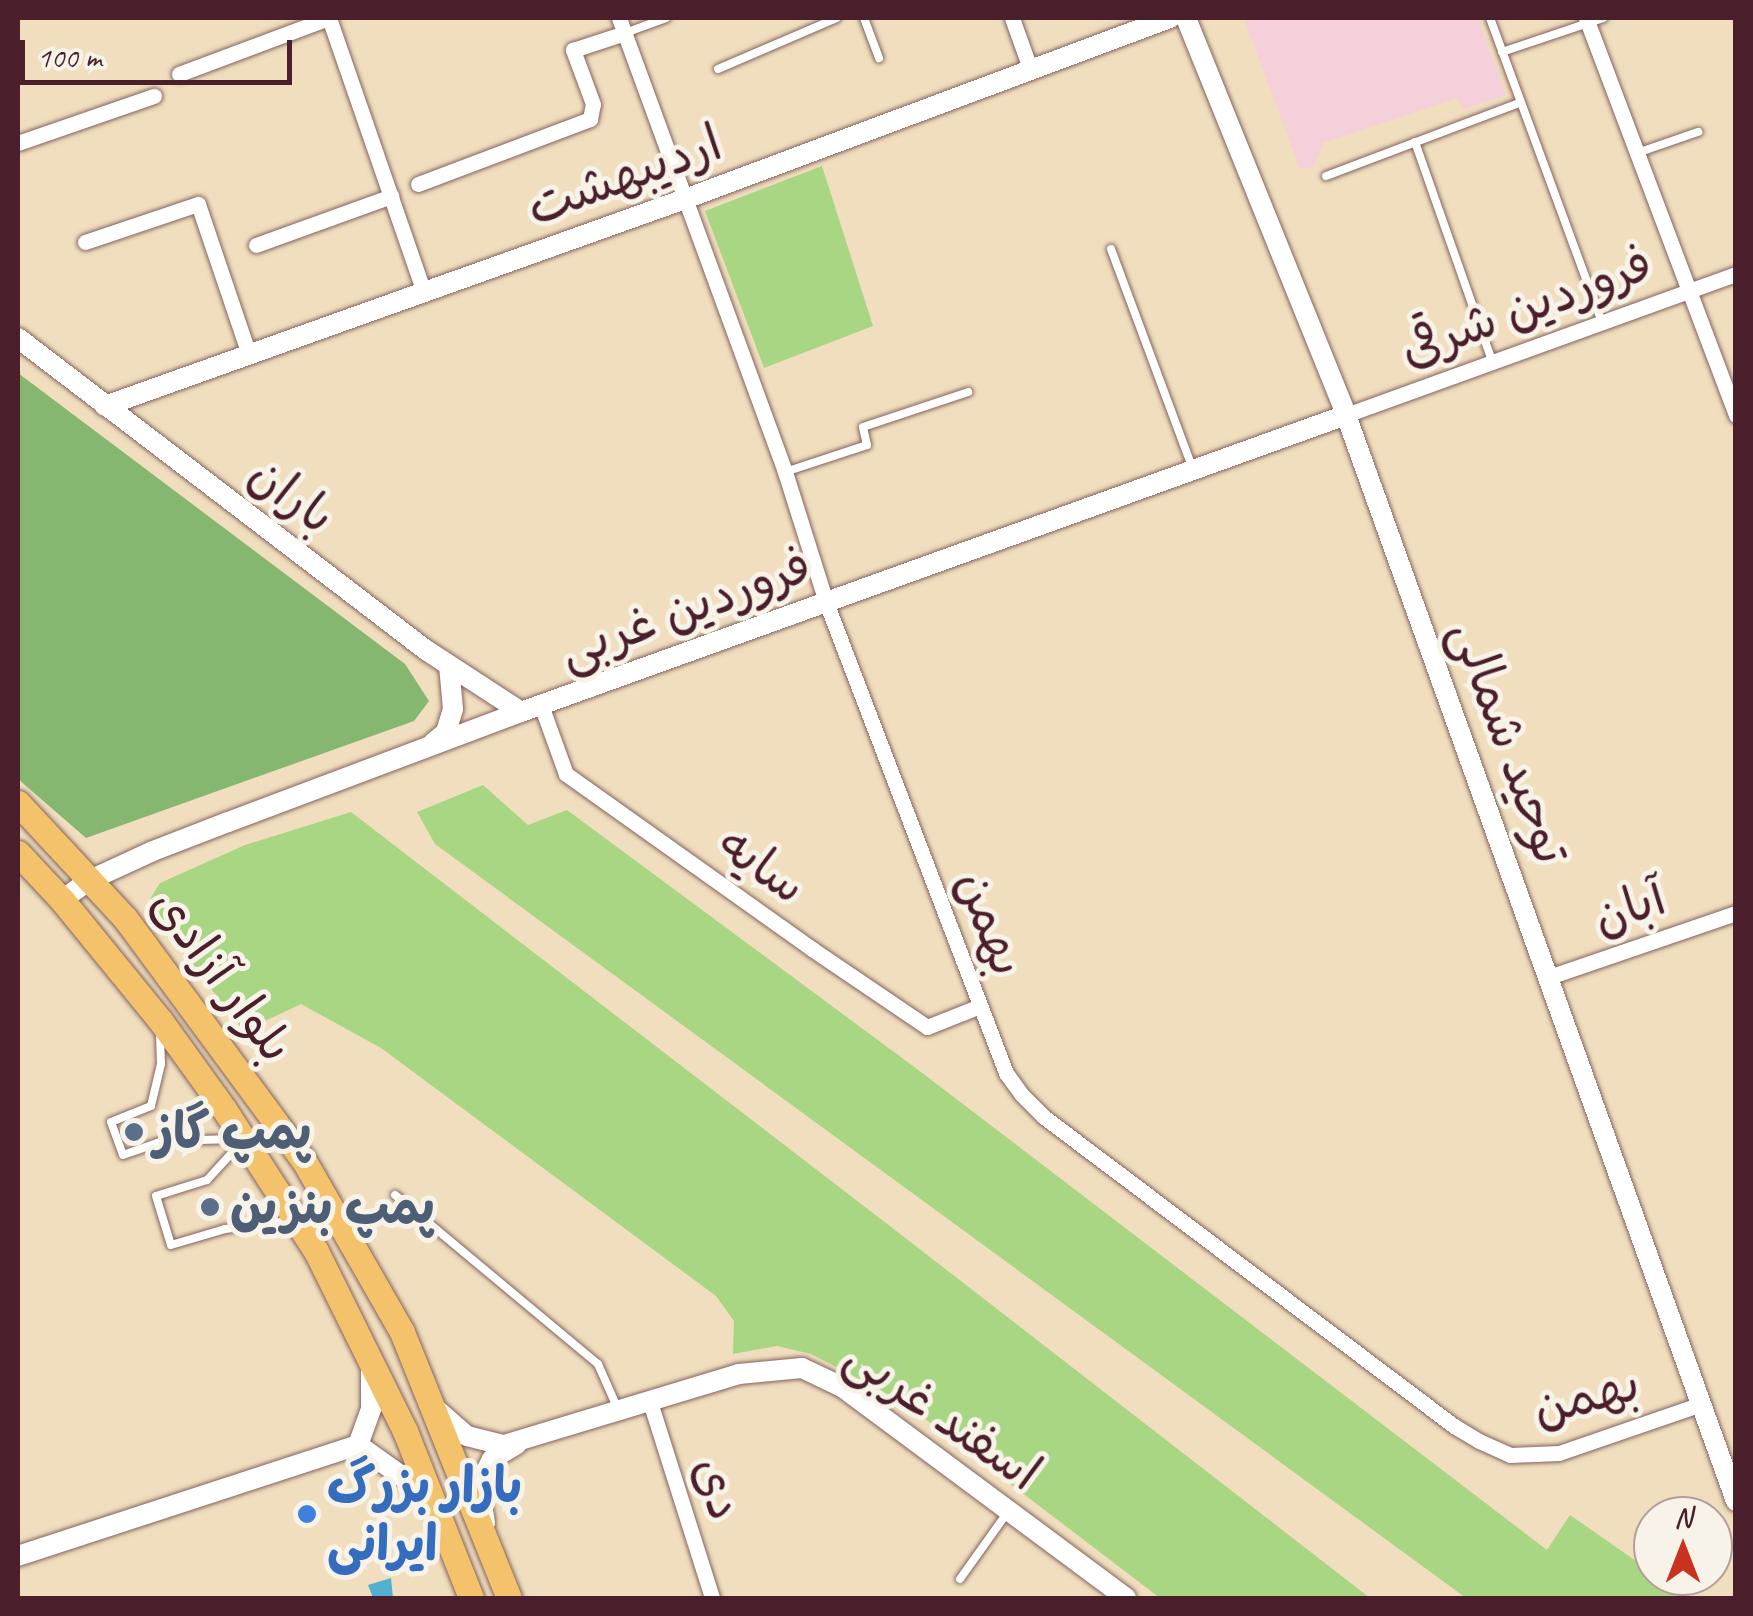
<!DOCTYPE html>
<html>
<head>
<meta charset="utf-8">
<style>
  body { margin:0 }
  #map { position:relative; width:1753px; height:1616px; overflow:hidden; background:#f0debe; font-family:Caveat,"Playpen Sans Arabic",sans-serif }
  div>[style] { position:absolute }
  .built>* { inset:0; background:#f5cfda }
  .green>* { inset:0; background:#a9d683 }
  .forest>* { inset:0; background:#86b771 }
  .water>* { inset:0; background:#52b1d1 }
  .roads { filter:drop-shadow(0 0 2px #84625e) drop-shadow(0 0 2px #84625e) }
  .service>* { height:8px; margin:-4px; padding:0 4px; transform-origin:4px; border-radius:4px; background:#fff }
  .minor>* { height:15px; margin:-7.5px; padding:0 7.5px; transform-origin:7.5px; border-radius:7.5px; background:#fff }
  .tertiary>* { height:20px; margin:-10px; padding:0 10px; transform-origin:10px; border-radius:10px; background:#fff }
  .primary>* { height:25px; margin:-12.5px; padding:0 12.5px; transform-origin:12.5px; border-radius:12.5px; background:#f3c26a }
  .dots>* { width:28px; height:28px; translate:-50% -50%; box-sizing:border-box; border:5px solid #f7f3e8; border-radius:50% }
  span { translate:-50% -50%; white-space:nowrap; text-align:center; line-height:1.15; -webkit-text-stroke:10px #f7f3e8; paint-order:stroke }
  .street-label { font-size:50px; color:#4a1f2b }
  .service-label { font-size:50px; color:#4e5e75; font-weight:700 }
  .left { translate:0 -50%; text-align:left }
  .shop-label { font-size:50px; color:#366cbe; font-weight:700 }
  .frame { position:absolute; inset:0; border:20px solid #4a1f2b; pointer-events:none }
  .north { position:absolute; left:1633px; top:1496px; width:100px; height:100px; box-sizing:border-box; background:#f7f3e8; border:2px solid #b29e9c; border-radius:50%; rotate:0deg; font-size:28px; font-weight:700; line-height:40px; text-align:center; color:#4a1f2b }
  .north::after { content:''; display:block; margin:auto; width:35px; height:45px; background:#c8321e; clip-path:polygon(50% 0,100% 100%,50% 72%,0 100%) }
  .scale { position:absolute; left:20px; top:40px; width:272px; height:45px; box-sizing:border-box; border:5px solid #4a1f2b; border-top:0; padding-left:12px; font-size:30px; line-height:35px; white-space:nowrap; color:#4a1f2b; -webkit-text-stroke:8px #f7f3e8; paint-order:stroke }
</style>
</head>
<body>
<div id="map">
  <div class="built">
    <div style="clip-path:polygon(1244px 18px,1478px 18px,1506px 95px,1463px 110px,1457px 98px,1323px 143px,1314px 167px,1300px 169px)"></div>
  </div>
  <div class="green">
    <div style="clip-path:polygon(822px 166px,873px 326px,764px 368px,705px 211px)"></div>
    <div style="clip-path:polygon(483px 785px,528px 825px,567px 810px,917px 1069px,1547px 1550px,1570px 1515px,1689px 1598px,1466px 1598px,435px 844px,417px 812px)"></div>
    <div style="clip-path:polygon(351px 812px,895px 1230px,1370px 1598px,1160px 1598px,903px 1402px,811px 1354px,777px 1346px,733px 1354px,734px 1321px,716px 1296px,381px 1048px,301px 1004px,244px 1031px,159px 922px,150px 899px,160px 883px,245px 845px)"></div>
  </div>
  <div class="forest">
    <div style="clip-path:polygon(18px 373px,405px 664px,429px 701px,414px 721px,86px 838px,18px 779px)"></div>
  </div>
  <div class="water">
    <div style="clip-path:polygon(391px 1578px,393px 1598px,373px 1598px,368px 1585px)"></div>
  </div>
  <div class="roads">
    <div class="service">
      <div style="left:864px;top:18px;width:43px;rotate:69.4deg"></div>
      <div style="left:1490px;top:18px;width:322px;rotate:69.8deg"></div>
      <div style="left:625px;top:33px;width:44px;rotate:-20.1deg"></div>
      <div style="left:1502px;top:52px;width:107px;rotate:-18.6deg"></div>
      <div style="left:718px;top:69px;width:129px;rotate:-23.2deg"></div>
      <div style="left:1415px;top:142px;width:232px;rotate:70.6deg"></div>
      <div style="left:1637px;top:153px;width:65px;rotate:-19deg"></div>
      <div style="left:1326px;top:176px;width:206px;rotate:-20.7deg"></div>
      <div style="left:1111px;top:249px;width:236px;rotate:69.6deg"></div>
      <div style="left:785px;top:472px;width:86px;rotate:-18.2deg"></div>
      <div style="left:867px;top:445px;width:18px;rotate:-103deg"></div>
      <div style="left:863px;top:427px;width:111px;rotate:-18.4deg"></div>
      <div style="left:160px;top:1035px;width:29px;rotate:88deg"></div>
      <div style="left:161px;top:1064px;width:43px;rotate:103.4deg"></div>
      <div style="left:151px;top:1106px;width:43px;rotate:158.2deg"></div>
      <div style="left:111px;top:1122px;width:35px;rotate:70deg"></div>
      <div style="left:123px;top:1155px;width:42px;rotate:-19.3deg"></div>
      <div style="left:163px;top:1141px;width:73px;rotate:-1.6deg"></div>
      <div style="left:240px;top:1144px;width:49px;rotate:132.5deg"></div>
      <div style="left:207px;top:1180px;width:53px;rotate:162.6deg"></div>
      <div style="left:156px;top:1196px;width:51px;rotate:73deg"></div>
      <div style="left:171px;top:1245px;width:56px;rotate:-16.5deg"></div>
      <div style="left:225px;top:1229px;width:64px;rotate:-7.1deg"></div>
      <div style="left:395px;top:1195px;width:264px;rotate:39.8deg"></div>
      <div style="left:598px;top:1364px;width:47px;rotate:66.2deg"></div>
      <div style="left:960px;top:1579px;width:81px;rotate:-54.5deg"></div>
    </div>
    <div class="minor">
      <div style="left:329px;top:18px;width:290px;rotate:70.9deg"></div>
      <div style="left:619px;top:18px;width:483px;rotate:69.9deg"></div>
      <div style="left:785px;top:472px;width:136px;rotate:72.5deg"></div>
      <div style="left:826px;top:602px;width:504px;rotate:69.08deg"></div>
      <div style="left:1006px;top:1073px;width:27px;rotate:54deg"></div>
      <div style="left:1022px;top:1095px;width:31px;rotate:45deg"></div>
      <div style="left:1044px;top:1117px;width:513px;rotate:37deg"></div>
      <div style="left:1454px;top:1426px;width:29px;rotate:31deg"></div>
      <div style="left:1479px;top:1441px;width:34px;rotate:24deg"></div>
      <div style="left:1510px;top:1455px;width:49px;rotate:-2.3deg"></div>
      <div style="left:1559px;top:1453px;width:150px;rotate:-19deg"></div>
      <div style="left:1012px;top:18px;width:56px;rotate:70.3deg"></div>
      <div style="left:1586px;top:18px;width:425px;rotate:69.3deg"></div>
      <div style="left:179px;top:74px;width:160px;rotate:-20.5deg"></div>
      <div style="left:18px;top:143px;width:144px;rotate:-19.1deg"></div>
      <div style="left:418px;top:184px;width:184px;rotate:-20.7deg"></div>
      <div style="left:590px;top:119px;width:15px;rotate:-79deg"></div>
      <div style="left:593px;top:104px;width:58px;rotate:-110.3deg"></div>
      <div style="left:573px;top:50px;width:55px;rotate:-18.1deg"></div>
      <div style="left:85px;top:242px;width:119px;rotate:-18.6deg"></div>
      <div style="left:198px;top:204px;width:159px;rotate:71.3deg"></div>
      <div style="left:256px;top:245px;width:144px;rotate:-19.9deg"></div>
      <div style="left:1346px;top:415px;width:415px;rotate:-19.9deg"></div>
      <div style="left:541px;top:705px;width:73px;rotate:70.1deg"></div>
      <div style="left:566px;top:774px;width:302px;rotate:35.4deg"></div>
      <div style="left:812px;top:949px;width:139px;rotate:34.1deg"></div>
      <div style="left:927px;top:1027px;width:57px;rotate:-21.6deg"></div>
      <div style="left:1549px;top:977px;width:198px;rotate:-18.9deg"></div>
      <div style="left:650px;top:1402px;width:206px;rotate:72.4deg"></div>
    </div>
    <div class="tertiary">
      <div style="left:1186px;top:18px;width:428px;rotate:68deg"></div>
      <div style="left:1346px;top:415px;width:1154px;rotate:70.25deg"></div>
      <div style="left:18px;top:338px;width:514px;rotate:37.41deg"></div>
      <div style="left:426px;top:650px;width:113px;rotate:33.1deg"></div>
      <div style="left:105px;top:406px;width:616px;rotate:-19.64deg"></div>
      <div style="left:685px;top:199px;width:518px;rotate:-20.47deg"></div>
      <div style="left:433px;top:743px;width:17px;rotate:-40deg"></div>
      <div style="left:446px;top:732px;width:24px;rotate:-73deg"></div>
      <div style="left:453px;top:709px;width:43px;rotate:-95.3deg"></div>
      <div style="left:62px;top:900px;width:34px;rotate:-36deg"></div>
      <div style="left:90px;top:880px;width:69px;rotate:-24.7deg"></div>
      <div style="left:153px;top:851px;width:80px;rotate:-21.1deg"></div>
      <div style="left:228px;top:822px;width:313px;rotate:-20.6deg"></div>
      <div style="left:521px;top:712px;width:877px;rotate:-19.8deg"></div>
      <div style="left:436px;top:1409px;width:41px;rotate:41.1deg"></div>
      <div style="left:467px;top:1436px;width:38px;rotate:14deg"></div>
      <div style="left:504px;top:1445px;width:245px;rotate:-16.8deg"></div>
      <div style="left:739px;top:1374px;width:63px;rotate:-5.4deg"></div>
      <div style="left:802px;top:1368px;width:44px;rotate:25.4deg"></div>
      <div style="left:842px;top:1387px;width:354px;rotate:36.6deg"></div>
      <div style="left:358px;top:1445px;width:90px;rotate:35.5deg"></div>
      <div style="left:358px;top:1445px;width:38px;rotate:-70deg"></div>
      <div style="left:371px;top:1409px;width:45px;rotate:-90deg"></div>
      <div style="left:485px;top:1523px;width:26px;rotate:-99deg"></div>
      <div style="left:481px;top:1497px;width:26px;rotate:-79deg"></div>
      <div style="left:486px;top:1471px;width:13px;rotate:-63deg"></div>
      <div style="left:492px;top:1459px;width:29px;rotate:-31deg"></div>
      <div style="left:18px;top:1556px;width:358px;rotate:-18.1deg"></div>
    </div>
    <div class="primary">
      <div style="left:18px;top:803px;width:157px;rotate:47.1deg"></div>
      <div style="left:125px;top:918px;width:300px;rotate:53.6deg"></div>
      <div style="left:303px;top:1159px;width:199px;rotate:60.2deg"></div>
      <div style="left:402px;top:1332px;width:287px;rotate:68.1deg"></div>
      <div style="left:18px;top:853px;width:64px;rotate:46.9deg"></div>
      <div style="left:62px;top:900px;width:155px;rotate:50.8deg"></div>
      <div style="left:160px;top:1020px;width:110px;rotate:54.3deg"></div>
      <div style="left:224px;top:1109px;width:169px;rotate:57.1deg"></div>
      <div style="left:316px;top:1251px;width:201px;rotate:63.7deg"></div>
      <div style="left:405px;top:1431px;width:180px;rotate:68.4deg"></div>
    </div>
  </div>
  <div class="dots">
    <div style="left:134px;top:1132px;background:#5c6f8a"></div>
    <div style="left:210px;top:1207px;background:#5c6f8a"></div>
    <div style="left:307px;top:1514px;background:#3f7fe0"></div>
  </div>
  <div class="street-label">
    <span style="left:624px;top:175px;rotate:-20deg">اردیبهشت</span>
    <span style="left:1526px;top:306px;rotate:-20deg">فروردین شرقی</span>
    <span style="left:292px;top:495px;rotate:37deg">باران</span>
    <span style="left:685px;top:608px;rotate:-20deg">فروردین غربی</span>
    <span style="left:1510px;top:742px;rotate:70deg">توحید شمالی</span>
    <span style="left:762px;top:865px;rotate:35deg">سایه</span>
    <span style="left:1629px;top:907px;rotate:-19deg">آبان</span>
    <span style="left:991px;top:923px;rotate:69deg">بهمن</span>
    <span style="left:222px;top:975px;rotate:53deg">بلوار آزادی</span>
    <span style="left:1586px;top:1396px;rotate:-15deg">بهمن</span>
    <span style="left:943px;top:1414px;rotate:35deg">اسفند غربی</span>
    <span style="left:719px;top:1488px;rotate:72deg">دی</span>
  </div>
  <div class="service-label">
    <span class="left" style="left:154px;top:1132px">پمپ گاز</span>
    <span class="left" style="left:230px;top:1207px">پمپ بنزين</span>
  </div>
  <div class="shop-label">
    <span class="left" style="left:327px;top:1514px">بازار بزرگ<br>ایرانی</span>
  </div>
  <div class="frame"></div>
  <div class="north">N</div>
  <div class="scale">100 m</div>
</div>
</body>
</html>
